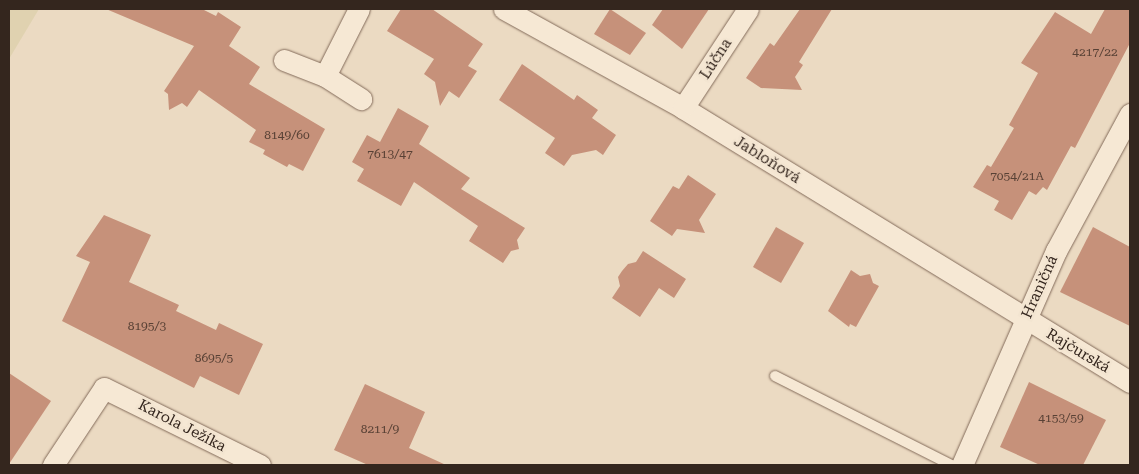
<!DOCTYPE html>
<html>
<head>
<meta charset="utf-8">
<style>
  body { margin:0 }
  #map { position:relative; width:1139px; height:474px; overflow:hidden; background:#ebdac2; font-family:"Roboto Serif",serif }
  div>[style] { position:absolute }
  .farmland>* { inset:0; background:#e0d2b0 }
  .building>* { inset:0; background:#c6917a }
  .roads { filter:drop-shadow(0 0 1px #836b5a) drop-shadow(0 0 1px #836b5a) }
  .service>* { height:10px; margin:-5px; padding:0 5px; transform-origin:5px; border-radius:5px; background:#f6e8d4 }
  .minor>* { height:21px; margin:-10.5px; padding:0 10.5px; transform-origin:10.5px; border-radius:10.5px; background:#f6e8d4 }
  span { translate:-50% -50%; white-space:nowrap; text-align:center; line-height:1.15; -webkit-text-stroke:5px #f3e5d1; paint-order:stroke }
  .number-label { font-size:12px; color:#584135 }
  .number-label span { -webkit-text-stroke-width:0 }
  .street-label { font-size:15px; color:#34261e }
  .frame { position:absolute; inset:0; border:10px solid #34261e; pointer-events:none }
</style>
</head>
<body>
<div id="map">
  <div class="farmland">
    <div style="clip-path:polygon(9px 9px,39px 9px,9px 59px)"></div>
  </div>
  <div class="building">
    <div style="clip-path:polygon(106px 9px,202px 9px,216px 16px,218px 12px,241px 27px,229px 46px,260px 67px,249px 84px,325px 129px,303px 171px,289px 164px,287px 167px,263px 154px,265px 150px,249px 142px,256px 130px,199px 90px,187px 107px,182px 103px,169px 110px,168px 94px,164px 91px,194px 46px)"></div>
    <div style="clip-path:polygon(401px 9px,432px 9px,483px 44px,468px 66px,477px 71px,459px 98px,449px 91px,440px 106px,435px 82px,424px 74px,434px 59px,387px 31px)"></div>
    <div style="clip-path:polygon(610px 9px,646px 33px,630px 55px,594px 34px)"></div>
    <div style="clip-path:polygon(663px 9px,709px 9px,682px 49px,652px 25px)"></div>
    <div style="clip-path:polygon(800px 9px,832px 9px,799px 62px,803px 65px,795px 77px,802px 90px,761px 88px,746px 78px,770px 43px,774px 46px)"></div>
    <div style="clip-path:polygon(1105px 9px,1130px 9px,1130px 43px,1075px 148px,1071px 146px,1047px 190px,1043px 187px,1036px 195px,1029px 191px,1012px 220px,994px 210px,999px 201px,973px 187px,987px 165px,991px 167px,1014px 128px,1009px 125px,1038px 73px,1021px 63px,1055px 12px,1091px 34px)"></div>
    <div style="clip-path:polygon(522px 64px,574px 100px,577px 95px,598px 110px,592px 118px,616px 135px,603px 155px,596px 150px,572px 155px,564px 166px,545px 153px,555px 138px,499px 100px)"></div>
    <div style="clip-path:polygon(398px 108px,429px 126px,419px 144px,470px 178px,461px 189px,525px 228px,517px 240px,519px 249px,511px 251px,503px 263px,469px 241px,478px 226px,414px 182px,401px 206px,357px 181px,364px 169px,352px 162px,367px 135px,380px 142px)"></div>
    <div style="clip-path:polygon(688px 175px,716px 194px,699px 220px,705px 233px,677px 229px,672px 236px,650px 221px,673px 186px,679px 189px)"></div>
    <div style="clip-path:polygon(104px 215px,151px 235px,129px 282px,179px 305px,176px 311px,216px 330px,219px 323px,263px 344px,239px 395px,200px 376px,194px 388px,62px 321px,90px 262px,76px 256px)"></div>
    <div style="clip-path:polygon(776px 227px,804px 243px,781px 283px,753px 267px)"></div>
    <div style="clip-path:polygon(1093px 227px,1130px 247px,1130px 326px,1060px 292px)"></div>
    <div style="clip-path:polygon(643px 251px,686px 279px,674px 298px,659px 288px,640px 317px,612px 298px,620px 286px,618px 277px,622px 271px,628px 264px,636px 262px)"></div>
    <div style="clip-path:polygon(851px 270px,860px 276px,870px 274px,873px 283px,879px 286px,856px 327px,850px 324px,849px 327px,828px 311px)"></div>
    <div style="clip-path:polygon(9px 373px,51px 401px,9px 464px)"></div>
    <div style="clip-path:polygon(1029px 382px,1106px 420px,1083px 465px,1040px 465px,1000px 447px)"></div>
    <div style="clip-path:polygon(365px 384px,425px 412px,409px 448px,446px 465px,368px 465px,334px 450px)"></div>
  </div>
  <div class="roads">
    <div class="service">
      <div style="left:775px;top:376px;width:197px;rotate:26.8deg"></div>
    </div>
    <div class="minor">
      <div style="left:504px;top:9px;width:205px;rotate:28.9deg"></div>
      <div style="left:683px;top:108px;width:524px;rotate:31.51deg"></div>
      <div style="left:284px;top:60px;width:44px;rotate:21.3deg"></div>
      <div style="left:325px;top:76px;width:75px;rotate:-63.1deg"></div>
      <div style="left:325px;top:76px;width:43px;rotate:32.6deg"></div>
      <div style="left:683px;top:108px;width:118px;rotate:-56.7deg"></div>
      <div style="left:53px;top:465px;width:92px;rotate:-56.5deg"></div>
      <div style="left:104px;top:388px;width:174px;rotate:26.3deg"></div>
      <div style="left:962px;top:465px;width:234px;rotate:-66.3deg"></div>
      <div style="left:1056px;top:251px;width:156px;rotate:-61.6deg"></div>
    </div>
  </div>
  <div class="number-label">
    <span style="left:1095px;top:53px">4217/22</span>
    <span style="left:287px;top:136px">8149/60</span>
    <span style="left:390px;top:155px">7613/47</span>
    <span style="left:1017px;top:177px">7054/21A</span>
    <span style="left:147px;top:327px">8195/3</span>
    <span style="left:214px;top:359px">8695/5</span>
    <span style="left:1061px;top:419px">4153/59</span>
    <span style="left:380px;top:430px">8211/9</span>
  </div>
  <div class="street-label">
    <span style="left:716px;top:59px;rotate:-57deg">Lúčna</span>
    <span style="left:767px;top:160px;rotate:32deg">Jabloňová</span>
    <span style="left:1040px;top:287px;rotate:-66deg">Hraničná</span>
    <span style="left:1078px;top:351px;rotate:31deg">Rajčurská</span>
    <span style="left:182px;top:426px;rotate:27deg">Karola Ježíka</span>
  </div>
  <div class="frame"></div>
</div>
</body>
</html>
